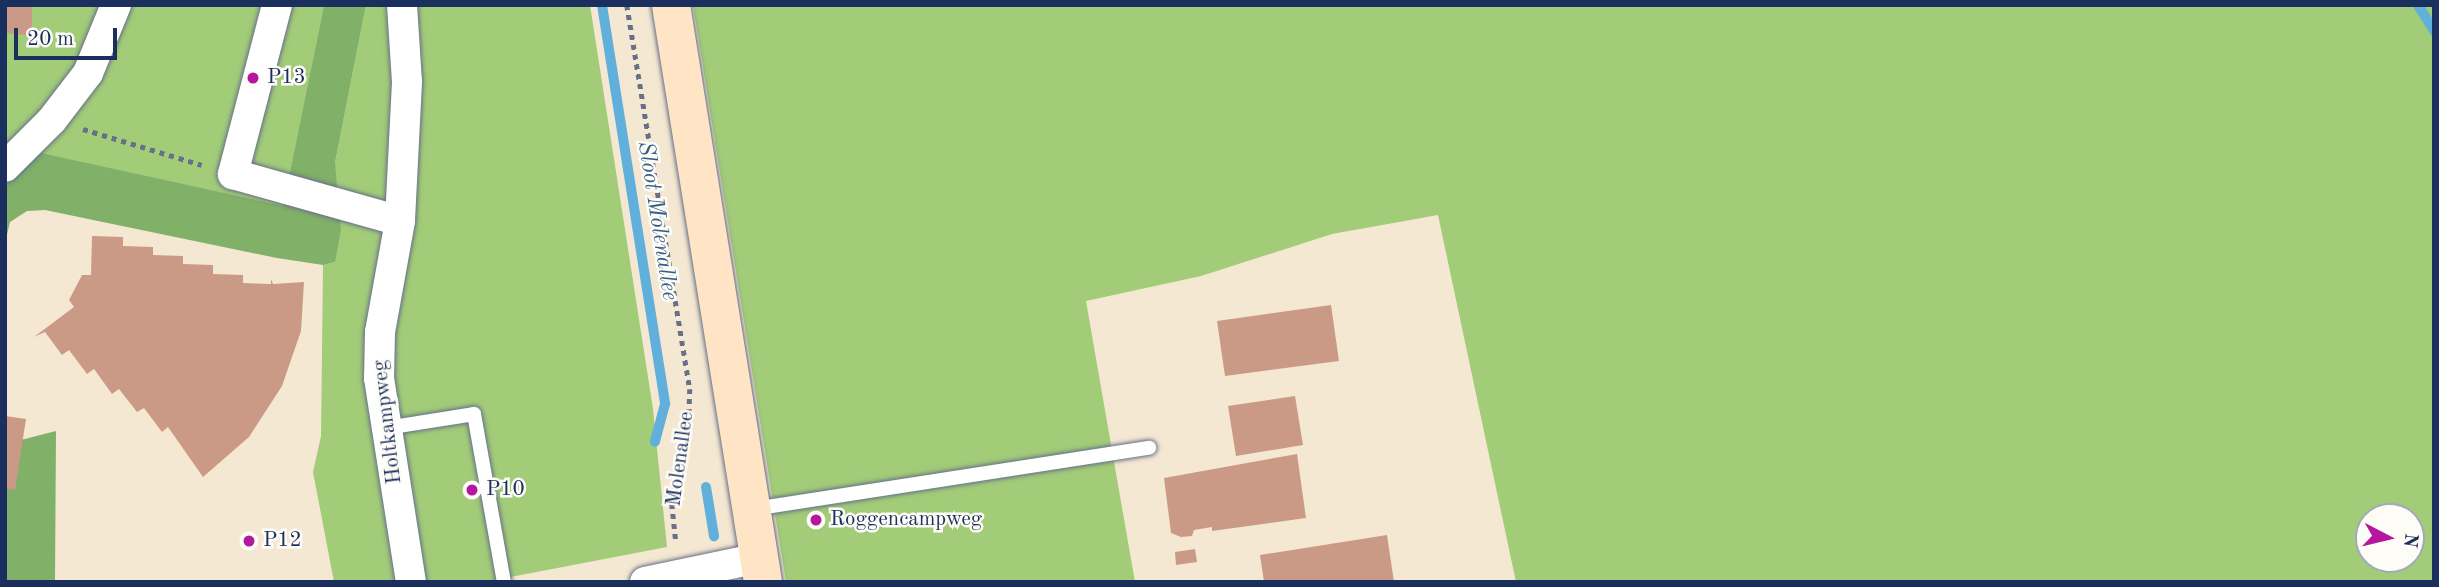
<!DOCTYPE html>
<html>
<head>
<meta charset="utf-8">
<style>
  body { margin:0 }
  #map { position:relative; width:2439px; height:587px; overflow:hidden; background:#f5e8d2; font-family:"Old Standard TT",serif }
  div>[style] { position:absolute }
  .green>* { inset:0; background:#a2cc78 }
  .forest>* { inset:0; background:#81b068 }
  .stream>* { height:10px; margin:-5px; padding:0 5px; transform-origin:5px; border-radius:5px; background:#61afdb }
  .building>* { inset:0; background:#cb9a86 }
  .path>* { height:4.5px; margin-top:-2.25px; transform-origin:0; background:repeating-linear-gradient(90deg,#677087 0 5px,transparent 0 10px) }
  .roads { filter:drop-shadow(0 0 2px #677087) drop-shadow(0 0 2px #677087) }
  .service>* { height:14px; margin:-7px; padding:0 7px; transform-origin:7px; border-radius:7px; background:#fff }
  .minor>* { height:30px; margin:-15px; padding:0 15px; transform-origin:15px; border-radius:15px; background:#fff }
  .secondary>* { height:38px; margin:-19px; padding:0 19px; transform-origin:19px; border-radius:19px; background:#ffe4c6 }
  .dots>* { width:19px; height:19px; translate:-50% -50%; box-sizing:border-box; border:4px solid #fdfcf7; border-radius:50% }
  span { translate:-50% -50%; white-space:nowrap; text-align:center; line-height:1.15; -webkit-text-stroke:5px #fdfcf7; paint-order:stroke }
  .poi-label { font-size:21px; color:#1b2f5e }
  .left { translate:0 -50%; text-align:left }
  .street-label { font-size:21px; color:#1b2f5e }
  .water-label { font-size:23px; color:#345c8a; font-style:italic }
  .frame { position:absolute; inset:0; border:7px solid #1b2f5e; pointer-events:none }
  .north { position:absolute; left:2355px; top:503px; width:70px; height:70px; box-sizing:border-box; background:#fdfcf7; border:2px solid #a3aaba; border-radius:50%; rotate:97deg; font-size:19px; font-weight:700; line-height:28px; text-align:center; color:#1b2f5e }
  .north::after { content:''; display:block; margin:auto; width:24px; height:32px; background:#b5179e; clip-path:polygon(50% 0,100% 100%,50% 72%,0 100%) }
  .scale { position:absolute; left:14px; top:28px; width:103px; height:32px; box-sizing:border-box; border:4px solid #1b2f5e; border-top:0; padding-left:9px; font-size:21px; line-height:24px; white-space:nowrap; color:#1b2f5e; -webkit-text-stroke:5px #fdfcf7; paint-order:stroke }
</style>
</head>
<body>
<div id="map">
  <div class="green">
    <div style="clip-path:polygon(5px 5px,324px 5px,283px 207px,5px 145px)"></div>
    <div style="clip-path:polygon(366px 5px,590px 5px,653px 409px,667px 547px,484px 582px,334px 582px,313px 472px,321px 436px,323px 265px,335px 262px,335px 163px)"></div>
    <div style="clip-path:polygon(evenodd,693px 5px,2434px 5px,2434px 582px,1516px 582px,1438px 215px,1332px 234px,1201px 276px,1086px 301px,1135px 582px,786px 582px,693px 5px,2369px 517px,2411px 517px,2411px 559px,2369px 559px,2369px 517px)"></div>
  </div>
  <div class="forest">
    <div style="clip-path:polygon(324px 5px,366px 5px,335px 163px,341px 230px,335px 262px,323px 265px,277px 258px,45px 210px,27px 211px,10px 222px,5px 243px,5px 145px,283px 206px)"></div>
    <div style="clip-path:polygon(56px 431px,55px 582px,5px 582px,5px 444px)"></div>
  </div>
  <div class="stream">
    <div style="left:602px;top:5px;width:404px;rotate:81deg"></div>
    <div style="left:665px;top:404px;width:39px;rotate:105deg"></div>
    <div style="left:2418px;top:5px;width:31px;rotate:58deg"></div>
    <div style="left:706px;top:487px;width:50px;rotate:80.7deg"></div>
  </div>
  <div class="building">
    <div style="clip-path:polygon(5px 5px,32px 5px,32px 36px,5px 33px)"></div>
    <div style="clip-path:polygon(92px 236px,123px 237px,123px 246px,153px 247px,153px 255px,183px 256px,183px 264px,213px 265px,213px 274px,243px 275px,243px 283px,271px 284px,271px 279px,273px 284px,304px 282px,301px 331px,282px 386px,249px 437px,203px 477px,168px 427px,162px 432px,144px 408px,137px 412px,119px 389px,112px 394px,94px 369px,87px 374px,69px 350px,62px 355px,45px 332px,34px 337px,74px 307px,69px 300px,82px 275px,91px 275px)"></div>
    <div style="clip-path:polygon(1331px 305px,1339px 361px,1225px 376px,1217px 321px)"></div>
    <div style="clip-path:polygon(1295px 396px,1303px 445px,1236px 456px,1228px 406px)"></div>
    <div style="clip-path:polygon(5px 416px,26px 419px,15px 490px,5px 488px)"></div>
    <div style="clip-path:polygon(1297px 454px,1306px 518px,1212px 531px,1212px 527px,1194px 530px,1192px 536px,1181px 537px,1171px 533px,1164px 478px)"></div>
    <div style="clip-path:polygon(1387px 535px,1394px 582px,1264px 582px,1260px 555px)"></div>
    <div style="clip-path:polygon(1195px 549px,1197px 562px,1176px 565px,1175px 552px)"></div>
  </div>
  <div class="path">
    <div style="left:627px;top:5px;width:389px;rotate:80.7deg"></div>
    <div style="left:690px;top:389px;width:30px;rotate:92deg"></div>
    <div style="left:689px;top:419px;width:87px;rotate:101.3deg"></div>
    <div style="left:672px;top:504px;width:39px;rotate:84deg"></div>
    <div style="left:83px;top:129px;width:124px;rotate:16.8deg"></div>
  </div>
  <div class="roads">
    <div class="service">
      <div style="left:386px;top:428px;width:89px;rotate:-9deg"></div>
      <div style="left:474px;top:414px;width:171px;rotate:79.9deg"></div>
      <div style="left:753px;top:509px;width:401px;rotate:-8.8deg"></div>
    </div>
    <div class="minor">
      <div style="left:277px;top:5px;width:175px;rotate:104.6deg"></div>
      <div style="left:233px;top:174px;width:173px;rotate:15.7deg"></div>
      <div style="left:402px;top:5px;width:77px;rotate:86.3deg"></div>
      <div style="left:407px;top:82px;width:139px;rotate:92.9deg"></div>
      <div style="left:400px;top:221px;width:113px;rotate:100.2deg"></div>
      <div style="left:380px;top:332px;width:46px;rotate:91.2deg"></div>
      <div style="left:379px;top:378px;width:206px;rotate:81.1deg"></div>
      <div style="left:5px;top:167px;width:66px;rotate:-45deg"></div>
      <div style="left:52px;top:120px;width:59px;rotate:-52.5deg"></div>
      <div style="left:88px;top:73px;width:74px;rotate:-67.6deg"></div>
      <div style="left:645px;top:582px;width:116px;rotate:-11.9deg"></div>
    </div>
    <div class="secondary">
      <div style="left:671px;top:5px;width:584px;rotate:80.94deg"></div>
    </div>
  </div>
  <div class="dots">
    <div style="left:253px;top:78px;background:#b5179e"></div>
    <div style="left:472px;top:490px;background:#b5179e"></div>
    <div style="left:816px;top:520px;background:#b5179e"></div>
    <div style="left:249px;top:541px;background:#b5179e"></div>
  </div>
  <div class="poi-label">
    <span class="left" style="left:267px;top:78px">P13</span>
    <span class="left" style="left:486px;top:490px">P10</span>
    <span class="left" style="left:830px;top:520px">Roggencampweg</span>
    <span class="left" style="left:263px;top:541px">P12</span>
  </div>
  <div class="street-label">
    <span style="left:388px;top:422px;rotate:-97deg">Holtkampweg</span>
    <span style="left:681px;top:459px;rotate:-82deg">Molenallee</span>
  </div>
  <div class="water-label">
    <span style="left:657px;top:221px;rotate:81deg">Sloot Molenallee</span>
  </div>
  <div class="frame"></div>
  <div class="north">N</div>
  <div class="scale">20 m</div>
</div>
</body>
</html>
